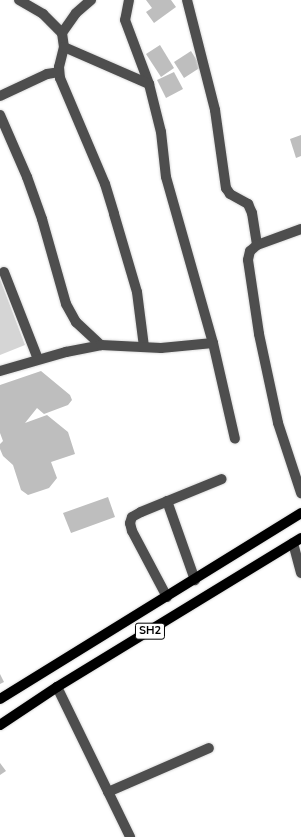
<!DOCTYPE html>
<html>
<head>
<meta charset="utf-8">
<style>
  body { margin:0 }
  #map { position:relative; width:301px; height:837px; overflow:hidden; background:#fff; font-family:"Nunito Sans",sans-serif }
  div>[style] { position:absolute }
  .green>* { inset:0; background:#d5d5d5 }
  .building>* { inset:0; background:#bebebe }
  .roads { filter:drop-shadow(0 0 1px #dbdbdb) drop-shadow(0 0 1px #dbdbdb) }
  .minor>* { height:10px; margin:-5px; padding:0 5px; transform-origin:5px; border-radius:5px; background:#4e4e4e }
  .major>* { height:10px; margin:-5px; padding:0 5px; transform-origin:5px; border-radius:5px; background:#000 }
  span { translate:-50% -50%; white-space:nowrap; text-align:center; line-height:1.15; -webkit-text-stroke:3.5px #fff; paint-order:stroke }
  .shield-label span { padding:1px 3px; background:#fff; border:1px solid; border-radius:3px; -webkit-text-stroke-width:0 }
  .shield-label { font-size:11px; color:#000; font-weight:700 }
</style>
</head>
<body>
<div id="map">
  <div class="green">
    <div style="clip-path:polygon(0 279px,25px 345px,0 355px)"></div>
  </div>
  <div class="building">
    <div style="clip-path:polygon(146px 0,171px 0,176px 7px,154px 23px,146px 12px,152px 8px)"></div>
    <div style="clip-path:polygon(160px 45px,174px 68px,161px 77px,146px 54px)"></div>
    <div style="clip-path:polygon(191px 51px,201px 67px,184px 78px,174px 62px)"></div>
    <div style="clip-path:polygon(174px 72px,183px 89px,166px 98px,157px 80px)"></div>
    <div style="clip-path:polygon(301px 135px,301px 156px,296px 158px,290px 139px)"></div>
    <div style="clip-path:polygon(41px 371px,70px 395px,72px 400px,68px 405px,44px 414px,37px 408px,25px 423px,47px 415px,68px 432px,75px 454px,51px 462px,57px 478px,49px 488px,28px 495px,21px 490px,13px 465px,3px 456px,0 449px,0 444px,3px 441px,0 433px,0 385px)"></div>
    <div style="clip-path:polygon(108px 497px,115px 517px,71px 533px,63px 513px)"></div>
    <div style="clip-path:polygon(0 674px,4px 682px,0 684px)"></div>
    <div style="clip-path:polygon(0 763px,6px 771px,0 775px)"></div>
  </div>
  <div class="roads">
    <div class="minor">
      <div style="left:19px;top:0;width:28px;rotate:30deg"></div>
      <div style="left:43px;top:14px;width:27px;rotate:45deg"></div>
      <div style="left:62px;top:33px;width:14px;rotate:82deg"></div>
      <div style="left:64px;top:47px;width:21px;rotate:104deg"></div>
      <div style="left:59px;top:67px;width:11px;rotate:85deg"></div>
      <div style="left:60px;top:78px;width:115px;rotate:67deg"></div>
      <div style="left:105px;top:184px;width:31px;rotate:73deg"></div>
      <div style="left:114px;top:214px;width:81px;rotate:73.6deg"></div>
      <div style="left:137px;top:292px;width:55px;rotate:82.7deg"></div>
      <div style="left:129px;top:0;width:20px;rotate:101deg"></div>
      <div style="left:125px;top:20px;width:68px;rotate:69.4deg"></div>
      <div style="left:149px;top:84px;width:49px;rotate:76deg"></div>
      <div style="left:161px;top:132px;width:45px;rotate:83.7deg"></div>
      <div style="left:166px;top:177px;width:173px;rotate:74.2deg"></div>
      <div style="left:213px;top:343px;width:98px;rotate:77.1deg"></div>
      <div style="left:187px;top:0;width:114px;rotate:75.7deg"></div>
      <div style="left:215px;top:110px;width:79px;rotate:82deg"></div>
      <div style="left:226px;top:188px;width:7px;rotate:56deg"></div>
      <div style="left:230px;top:194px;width:21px;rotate:29deg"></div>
      <div style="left:248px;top:204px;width:10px;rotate:66deg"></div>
      <div style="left:252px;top:213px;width:32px;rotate:81deg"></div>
      <div style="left:62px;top:33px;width:24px;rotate:-55deg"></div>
      <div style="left:76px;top:13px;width:20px;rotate:-41deg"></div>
      <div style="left:64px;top:47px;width:93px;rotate:23.5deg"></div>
      <div style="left:0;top:96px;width:52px;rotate:-25.1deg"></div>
      <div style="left:47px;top:74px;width:12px;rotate:-9deg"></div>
      <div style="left:0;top:115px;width:68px;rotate:66.5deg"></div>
      <div style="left:27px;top:177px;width:45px;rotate:70.3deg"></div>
      <div style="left:42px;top:219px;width:88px;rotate:74.2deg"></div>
      <div style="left:66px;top:304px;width:21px;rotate:61deg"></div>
      <div style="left:76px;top:322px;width:34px;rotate:43deg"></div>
      <div style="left:301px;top:229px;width:47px;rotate:160deg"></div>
      <div style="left:257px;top:245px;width:9px;rotate:139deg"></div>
      <div style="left:250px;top:251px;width:9px;rotate:103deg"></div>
      <div style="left:248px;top:260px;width:75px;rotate:81.5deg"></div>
      <div style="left:259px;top:334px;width:91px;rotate:77.9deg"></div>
      <div style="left:278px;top:423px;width:74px;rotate:71.8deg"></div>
      <div style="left:4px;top:272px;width:93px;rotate:68.7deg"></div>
      <div style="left:0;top:371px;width:69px;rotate:-16.1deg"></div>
      <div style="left:66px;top:352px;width:36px;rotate:-11deg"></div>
      <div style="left:101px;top:345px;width:60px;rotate:2.9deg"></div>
      <div style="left:161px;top:348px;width:52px;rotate:-5.5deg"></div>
      <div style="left:167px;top:501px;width:84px;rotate:70.5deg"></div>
      <div style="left:293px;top:543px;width:31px;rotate:75deg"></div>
      <div style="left:167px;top:597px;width:75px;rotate:-117.9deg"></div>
      <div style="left:132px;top:531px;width:8px;rotate:-104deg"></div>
      <div style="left:130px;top:523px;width:6px;rotate:-72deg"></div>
      <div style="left:132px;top:517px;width:10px;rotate:-29deg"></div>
      <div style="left:141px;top:512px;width:87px;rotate:-22.2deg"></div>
      <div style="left:57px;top:687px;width:167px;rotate:64deg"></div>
      <div style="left:108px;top:792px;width:110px;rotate:-23.5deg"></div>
    </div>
    <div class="major">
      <div style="left:0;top:699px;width:354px;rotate:-31.7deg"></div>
      <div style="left:0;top:725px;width:69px;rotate:-33.7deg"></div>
      <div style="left:57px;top:687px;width:286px;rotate:-31.4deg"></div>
    </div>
  </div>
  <div class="shield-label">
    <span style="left:150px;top:631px">SH2</span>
  </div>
</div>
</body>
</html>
